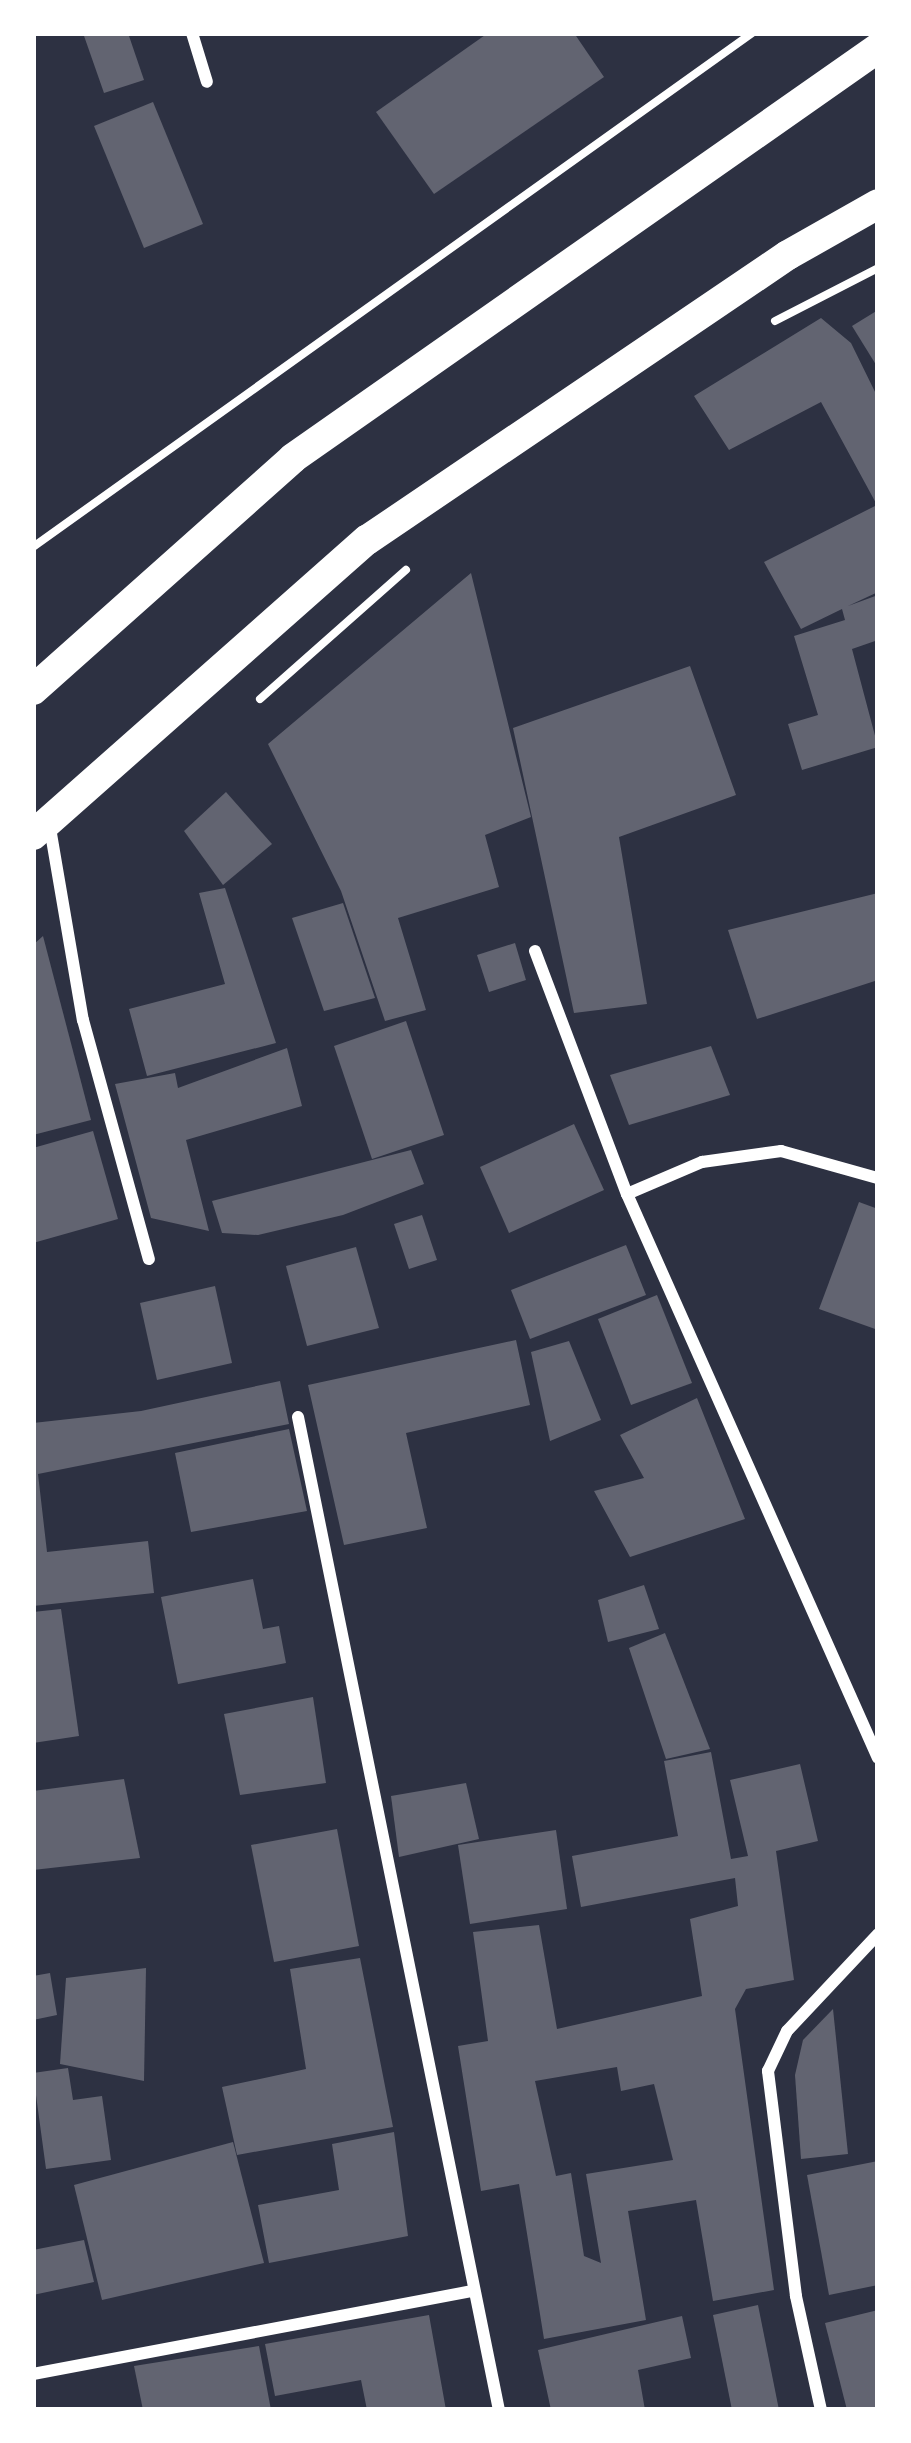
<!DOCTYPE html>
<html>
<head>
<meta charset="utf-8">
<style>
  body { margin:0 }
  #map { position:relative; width:911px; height:2443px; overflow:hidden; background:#2d3142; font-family:"DM Sans",sans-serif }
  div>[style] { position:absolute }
  .building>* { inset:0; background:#626471 }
  .path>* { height:8px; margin:-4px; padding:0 4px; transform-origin:4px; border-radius:4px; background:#fff }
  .minor>* { height:12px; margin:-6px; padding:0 6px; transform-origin:6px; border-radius:6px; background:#fff }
  .primary>* { height:30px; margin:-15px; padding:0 15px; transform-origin:15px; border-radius:15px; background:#fff }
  span { translate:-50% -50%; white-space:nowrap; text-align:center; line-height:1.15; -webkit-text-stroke:9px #fff; paint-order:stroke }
  .frame { position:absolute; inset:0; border:36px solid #fff; pointer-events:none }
</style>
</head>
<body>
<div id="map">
  <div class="building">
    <div style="clip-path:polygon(83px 33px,128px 33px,144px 80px,104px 93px)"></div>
    <div style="clip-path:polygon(488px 33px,574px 33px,604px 77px,434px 194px,376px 112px)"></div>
    <div style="clip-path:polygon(153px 102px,203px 224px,144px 248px,94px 126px)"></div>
    <div style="clip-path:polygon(878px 310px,878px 368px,852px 326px)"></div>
    <div style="clip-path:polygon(821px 318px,851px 343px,878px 398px,878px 592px,848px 606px,878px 595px,878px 640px,852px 649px,878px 747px,802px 770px,788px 724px,818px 715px,794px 636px,845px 620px,842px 609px,801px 629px,764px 562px,877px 505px,821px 402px,729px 450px,694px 396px)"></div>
    <div style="clip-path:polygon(471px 573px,531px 817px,485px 835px,499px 887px,398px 918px,426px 1010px,385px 1021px,341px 891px,268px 744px)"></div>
    <div style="clip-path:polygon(690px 666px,736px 795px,619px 837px,647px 1004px,574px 1013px,513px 728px)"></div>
    <div style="clip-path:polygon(226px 792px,272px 844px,223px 885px,184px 831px)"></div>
    <div style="clip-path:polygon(225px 888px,276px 1043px,147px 1076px,129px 1009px,225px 984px,199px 893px)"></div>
    <div style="clip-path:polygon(878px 893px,878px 980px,757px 1019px,728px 930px)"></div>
    <div style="clip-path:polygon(343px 903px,375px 998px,324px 1011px,292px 918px)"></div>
    <div style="clip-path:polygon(43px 936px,91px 1120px,33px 1135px,33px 945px)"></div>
    <div style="clip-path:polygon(515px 943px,526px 980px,489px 992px,477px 955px)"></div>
    <div style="clip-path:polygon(406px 1021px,444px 1135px,372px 1159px,334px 1046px)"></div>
    <div style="clip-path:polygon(711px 1046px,730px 1095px,629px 1125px,610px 1075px)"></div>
    <div style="clip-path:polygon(287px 1048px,302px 1106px,186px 1140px,209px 1231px,151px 1218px,115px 1084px,175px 1073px,178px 1088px)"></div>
    <div style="clip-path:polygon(574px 1124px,604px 1190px,509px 1233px,480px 1167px)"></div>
    <div style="clip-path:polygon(93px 1131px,118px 1219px,33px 1243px,33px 1148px)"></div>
    <div style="clip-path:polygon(411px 1150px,424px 1184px,343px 1215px,258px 1235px,222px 1233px,212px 1201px)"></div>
    <div style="clip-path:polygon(859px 1202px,878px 1209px,878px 1330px,819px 1309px)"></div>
    <div style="clip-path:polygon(422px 1215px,437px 1260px,409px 1269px,394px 1224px)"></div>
    <div style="clip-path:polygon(626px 1245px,646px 1295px,530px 1339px,511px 1290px)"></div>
    <div style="clip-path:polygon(356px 1247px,379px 1328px,307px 1346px,286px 1266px)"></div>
    <div style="clip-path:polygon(215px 1286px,232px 1363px,157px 1380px,140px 1303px)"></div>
    <div style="clip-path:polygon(657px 1295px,692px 1383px,631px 1405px,598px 1319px)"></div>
    <div style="clip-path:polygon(516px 1340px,530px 1405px,406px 1433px,427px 1528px,344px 1545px,308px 1385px)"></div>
    <div style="clip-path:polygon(569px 1341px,601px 1420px,550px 1441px,531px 1352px)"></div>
    <div style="clip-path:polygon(280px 1381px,289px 1424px,38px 1474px,47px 1552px,148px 1541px,154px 1593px,33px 1606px,33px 1423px,141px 1411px)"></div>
    <div style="clip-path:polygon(697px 1398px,745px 1519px,630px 1557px,594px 1491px,644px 1478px,620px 1435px)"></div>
    <div style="clip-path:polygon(289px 1429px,307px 1511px,191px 1532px,175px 1453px)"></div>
    <div style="clip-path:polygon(253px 1579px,263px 1629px,279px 1626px,286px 1663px,178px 1684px,161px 1597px)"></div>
    <div style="clip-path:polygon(644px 1585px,659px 1629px,608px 1642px,598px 1600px)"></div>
    <div style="clip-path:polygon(61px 1609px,79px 1736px,33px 1743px,33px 1612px)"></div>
    <div style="clip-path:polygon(665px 1633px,710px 1749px,666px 1759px,629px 1648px)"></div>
    <div style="clip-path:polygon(313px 1697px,326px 1783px,240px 1795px,224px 1714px)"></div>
    <div style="clip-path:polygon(evenodd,711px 1752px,731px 1859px,748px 1856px,730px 1780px,800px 1764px,818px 1841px,776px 1851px,794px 1980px,746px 1989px,735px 2009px,774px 2290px,713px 2301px,696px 2200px,628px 2211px,646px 2320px,544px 2339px,519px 2184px,481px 2191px,458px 2046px,488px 2041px,473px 1932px,539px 1925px,557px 2029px,702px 1996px,690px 1919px,738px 1906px,735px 1878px,581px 1907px,572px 1856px,678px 1836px,664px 1761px,711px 1752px,617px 2067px,621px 2091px,654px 2084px,673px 2160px,586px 2174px,601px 2263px,584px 2256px,571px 2173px,556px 2176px,535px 2081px,617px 2067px)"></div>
    <div style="clip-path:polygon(124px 1779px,140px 1858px,33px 1870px,33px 1791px)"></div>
    <div style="clip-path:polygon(466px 1783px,479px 1839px,399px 1857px,391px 1796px)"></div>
    <div style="clip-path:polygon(337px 1829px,359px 1946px,274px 1962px,251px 1845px)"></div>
    <div style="clip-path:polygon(556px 1830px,567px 1909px,470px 1924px,458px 1845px)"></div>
    <div style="clip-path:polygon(360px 1958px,393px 2127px,237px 2155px,222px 2087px,306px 2069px,290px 1969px)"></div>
    <div style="clip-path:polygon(146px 1968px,144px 2081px,60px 2064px,66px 1978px)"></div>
    <div style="clip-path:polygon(50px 1973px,57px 2015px,33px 2020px,33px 1976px)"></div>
    <div style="clip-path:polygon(833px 2009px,848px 2154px,801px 2159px,795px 2075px,803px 2040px)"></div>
    <div style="clip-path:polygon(68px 2068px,73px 2100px,102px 2096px,111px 2160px,46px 2169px,33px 2073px)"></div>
    <div style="clip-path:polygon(394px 2132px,408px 2236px,269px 2263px,258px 2205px,339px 2190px,332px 2144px)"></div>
    <div style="clip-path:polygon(233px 2142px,264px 2263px,102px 2300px,74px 2185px)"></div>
    <div style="clip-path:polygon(878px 2161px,878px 2285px,829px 2295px,807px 2175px)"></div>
    <div style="clip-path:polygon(84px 2240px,94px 2282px,33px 2295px,33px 2250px)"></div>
    <div style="clip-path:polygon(758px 2305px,779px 2410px,732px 2410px,713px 2315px)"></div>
    <div style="clip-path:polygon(878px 2310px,878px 2410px,847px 2410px,825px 2323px)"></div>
    <div style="clip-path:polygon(429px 2315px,446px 2410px,367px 2410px,361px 2380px,275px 2396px,265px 2344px)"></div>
    <div style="clip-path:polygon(682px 2316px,691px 2358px,638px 2370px,645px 2410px,551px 2410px,538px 2350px)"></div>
    <div style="clip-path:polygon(259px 2346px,271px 2410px,143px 2410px,134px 2366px)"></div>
  </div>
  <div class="path">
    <div style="left:775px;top:321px;width:116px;rotate:-27.2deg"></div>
    <div style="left:33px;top:547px;width:884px;rotate:-35.56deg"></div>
    <div style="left:260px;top:699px;width:195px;rotate:-41.5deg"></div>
  </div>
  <div class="minor">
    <div style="left:192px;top:33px;width:51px;rotate:73deg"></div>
    <div style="left:49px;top:822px;width:201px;rotate:80.3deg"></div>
    <div style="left:83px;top:1020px;width:248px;rotate:74.6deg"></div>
    <div style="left:535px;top:951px;width:260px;rotate:69.3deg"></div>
    <div style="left:627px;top:1194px;width:617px;rotate:66.01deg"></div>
    <div style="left:627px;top:1194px;width:82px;rotate:-23.1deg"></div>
    <div style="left:702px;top:1162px;width:80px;rotate:-7.9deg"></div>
    <div style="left:781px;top:1151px;width:101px;rotate:15.6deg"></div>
    <div style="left:298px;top:1417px;width:1013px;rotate:78.56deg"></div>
    <div style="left:33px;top:2374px;width:446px;rotate:-10.7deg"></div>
    <div style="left:821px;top:2410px;width:117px;rotate:-102.4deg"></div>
    <div style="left:796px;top:2296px;width:227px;rotate:-97.1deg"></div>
    <div style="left:768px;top:2071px;width:44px;rotate:-64.6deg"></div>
    <div style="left:787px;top:2031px;width:133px;rotate:-46.8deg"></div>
  </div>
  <div class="primary">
    <div style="left:33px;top:690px;width:348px;rotate:-41.7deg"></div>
    <div style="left:293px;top:458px;width:714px;rotate:-35.02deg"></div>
    <div style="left:33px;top:835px;width:446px;rotate:-41.5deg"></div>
    <div style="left:367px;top:540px;width:508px;rotate:-34.1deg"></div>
    <div style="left:788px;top:255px;width:103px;rotate:-29.5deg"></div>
  </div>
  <div class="frame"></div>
</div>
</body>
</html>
